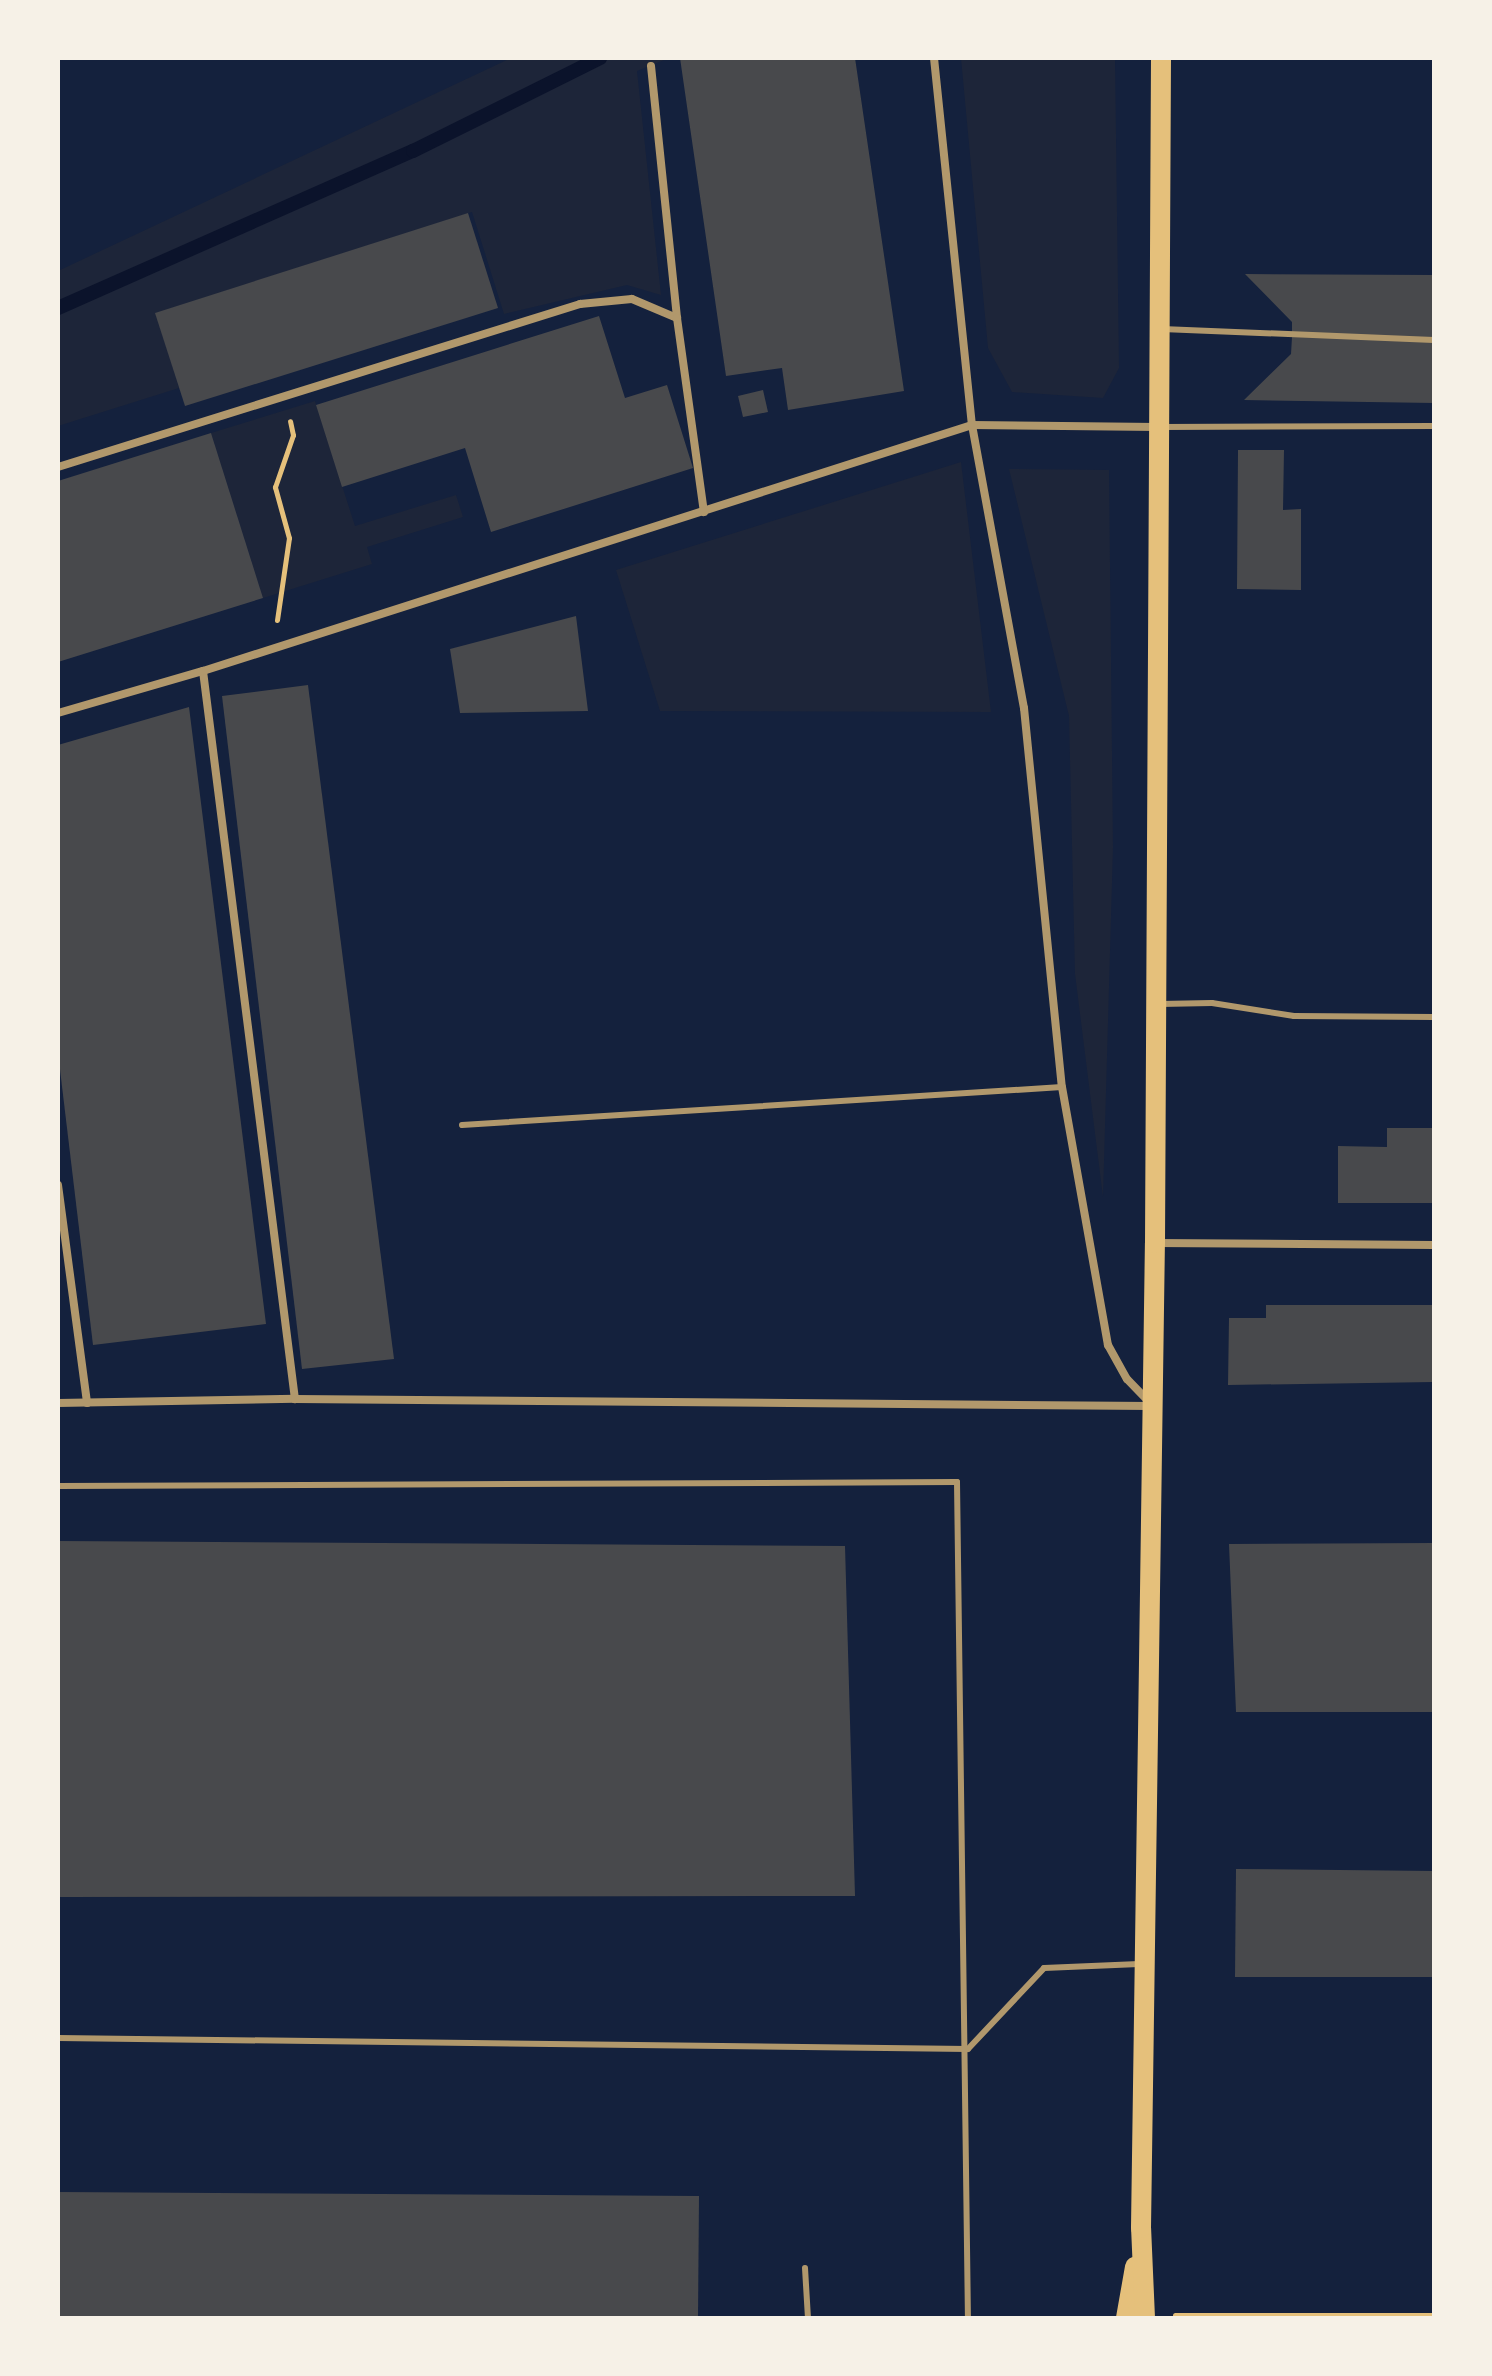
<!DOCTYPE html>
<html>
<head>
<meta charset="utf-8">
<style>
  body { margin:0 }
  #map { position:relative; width:1492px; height:2376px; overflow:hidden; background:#14213d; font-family:"Golos Text",sans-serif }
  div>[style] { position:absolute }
  .green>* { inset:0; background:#1d2539 }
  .stream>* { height:14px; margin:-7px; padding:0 7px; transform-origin:7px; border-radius:7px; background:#0b132b }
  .building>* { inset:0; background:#48494c }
  .path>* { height:5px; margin:-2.5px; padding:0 2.5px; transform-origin:2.5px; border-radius:2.5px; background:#e5c07b }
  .service>* { height:6px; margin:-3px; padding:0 3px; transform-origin:3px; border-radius:3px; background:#b1986c }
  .minor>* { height:8px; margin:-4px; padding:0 4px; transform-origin:4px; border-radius:4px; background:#b1986c }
  .primary>* { height:20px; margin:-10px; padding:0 10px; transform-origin:10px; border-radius:10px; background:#e5c07b }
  span { translate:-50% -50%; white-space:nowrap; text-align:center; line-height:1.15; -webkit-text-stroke:8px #f6f1e7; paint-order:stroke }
  .frame { position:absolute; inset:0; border:60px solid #f6f1e7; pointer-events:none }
</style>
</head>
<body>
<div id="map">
  <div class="green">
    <div style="clip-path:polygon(511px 58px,669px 58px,637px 71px,661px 295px,627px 285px,504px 314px,472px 212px,156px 313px,179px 388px,58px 426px,58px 271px)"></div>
    <div style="clip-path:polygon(961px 58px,1115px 58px,1119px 368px,1103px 398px,1012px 392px,988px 348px)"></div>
    <div style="clip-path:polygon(315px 401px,355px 526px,456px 495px,463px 517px,367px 547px,372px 564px,263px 598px,211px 433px)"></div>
    <div style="clip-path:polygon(961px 462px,991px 712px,660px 711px,616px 570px)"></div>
    <div style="clip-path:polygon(1009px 469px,1109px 470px,1113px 847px,1103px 1197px,1075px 974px,1069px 716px)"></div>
  </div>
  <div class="stream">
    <div style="left:58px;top:308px;width:388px;rotate:-23.9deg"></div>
    <div style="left:413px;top:151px;width:209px;rotate:-26.4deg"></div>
  </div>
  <div class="building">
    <div style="clip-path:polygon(680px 58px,855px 58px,904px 391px,788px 410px,782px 368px,726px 376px)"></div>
    <div style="clip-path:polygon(468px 213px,498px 308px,185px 406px,155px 313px)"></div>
    <div style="clip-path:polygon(1245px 274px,1434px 275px,1434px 403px,1244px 400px,1291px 354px,1292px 337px,1292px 322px)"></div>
    <div style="clip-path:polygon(599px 316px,625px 398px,667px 385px,693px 468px,491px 532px,465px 448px,342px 487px,316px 405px)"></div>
    <div style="clip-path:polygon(763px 390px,768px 412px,743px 417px,738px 396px)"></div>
    <div style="clip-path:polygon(211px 433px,263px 598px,58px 662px,58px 481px)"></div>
    <div style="clip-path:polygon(1238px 450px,1284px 450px,1283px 510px,1301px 509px,1301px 590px,1237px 589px)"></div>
    <div style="clip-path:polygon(576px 616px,588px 711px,460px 713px,450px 649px)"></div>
    <div style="clip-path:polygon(308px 685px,394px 1359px,302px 1369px,222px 696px)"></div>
    <div style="clip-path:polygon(189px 707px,266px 1324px,93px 1345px,58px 1053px,58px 745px)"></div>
    <div style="clip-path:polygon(1387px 1128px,1434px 1128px,1434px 1203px,1338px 1203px,1338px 1146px,1387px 1147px)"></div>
    <div style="clip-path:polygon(1266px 1305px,1434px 1305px,1434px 1382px,1228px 1385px,1229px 1318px,1266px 1318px)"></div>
    <div style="clip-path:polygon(58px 1541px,845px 1546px,855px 1896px,58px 1897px)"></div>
    <div style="clip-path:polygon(1434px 1543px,1434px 1712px,1236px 1712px,1229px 1544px)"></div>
    <div style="clip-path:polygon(1236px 1869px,1434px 1871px,1434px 1977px,1235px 1977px)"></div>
    <div style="clip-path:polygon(58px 2192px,699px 2196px,698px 2318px,58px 2318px)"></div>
  </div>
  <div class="path">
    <div style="left:277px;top:620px;width:83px;rotate:-81.7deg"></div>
    <div style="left:289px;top:538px;width:53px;rotate:-105.4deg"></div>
    <div style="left:275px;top:487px;width:55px;rotate:-70.9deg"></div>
    <div style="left:293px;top:435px;width:14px;rotate:-102deg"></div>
    <div style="left:1175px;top:2315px;width:259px"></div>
  </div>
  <div class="service">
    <div style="left:1162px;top:329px;width:272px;rotate:2.3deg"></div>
    <div style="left:1162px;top:427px;width:272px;rotate:-0.2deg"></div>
    <div style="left:1160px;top:1004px;width:52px;rotate:-1.1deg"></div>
    <div style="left:1212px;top:1003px;width:83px;rotate:9deg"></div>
    <div style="left:1294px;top:1016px;width:140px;rotate:0.4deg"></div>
    <div style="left:462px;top:1125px;width:601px;rotate:-3.62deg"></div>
    <div style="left:58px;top:1486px;width:899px;rotate:-0.25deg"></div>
    <div style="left:957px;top:1482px;width:836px;rotate:89.25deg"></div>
    <div style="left:58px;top:2038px;width:910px;rotate:0.69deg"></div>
    <div style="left:968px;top:2049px;width:111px;rotate:-46.8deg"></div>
    <div style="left:1044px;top:1968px;width:95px;rotate:-2.4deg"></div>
    <div style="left:805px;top:2268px;width:50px;rotate:86.6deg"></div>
  </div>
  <div class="minor">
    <div style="left:934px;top:58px;width:369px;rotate:84.1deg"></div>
    <div style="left:972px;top:425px;width:288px;rotate:79.6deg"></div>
    <div style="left:1024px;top:708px;width:381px;rotate:84.3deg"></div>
    <div style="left:1062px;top:1087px;width:262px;rotate:79.9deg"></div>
    <div style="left:1108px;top:1345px;width:39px;rotate:61deg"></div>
    <div style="left:1127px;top:1379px;width:32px;rotate:46deg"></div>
    <div style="left:651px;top:66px;width:253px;rotate:84.1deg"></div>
    <div style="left:58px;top:467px;width:547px;rotate:-17.34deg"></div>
    <div style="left:580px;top:304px;width:52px;rotate:-5.5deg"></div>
    <div style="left:632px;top:299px;width:49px;rotate:22.9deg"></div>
    <div style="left:677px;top:318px;width:196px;rotate:82.1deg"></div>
    <div style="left:203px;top:671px;width:734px;rotate:82.8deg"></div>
    <div style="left:58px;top:713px;width:151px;rotate:-16.2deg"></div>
    <div style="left:203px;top:671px;width:807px;rotate:-17.74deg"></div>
    <div style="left:972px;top:425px;width:185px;rotate:0.6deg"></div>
    <div style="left:58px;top:1185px;width:220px;rotate:82.4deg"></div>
    <div style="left:1156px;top:1243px;width:278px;rotate:0.4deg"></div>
    <div style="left:58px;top:1403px;width:237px;rotate:-1deg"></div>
    <div style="left:295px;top:1399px;width:856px;rotate:0.47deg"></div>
  </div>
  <div class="primary">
    <div style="left:1126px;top:2318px;width:52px;rotate:-80deg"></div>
    <div style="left:1145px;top:2318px;width:90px;rotate:-92.5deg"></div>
    <div style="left:1141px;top:2228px;width:985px;rotate:-89.19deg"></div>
    <div style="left:1155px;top:1243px;width:1185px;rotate:-89.71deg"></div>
  </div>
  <div class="frame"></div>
</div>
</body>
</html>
